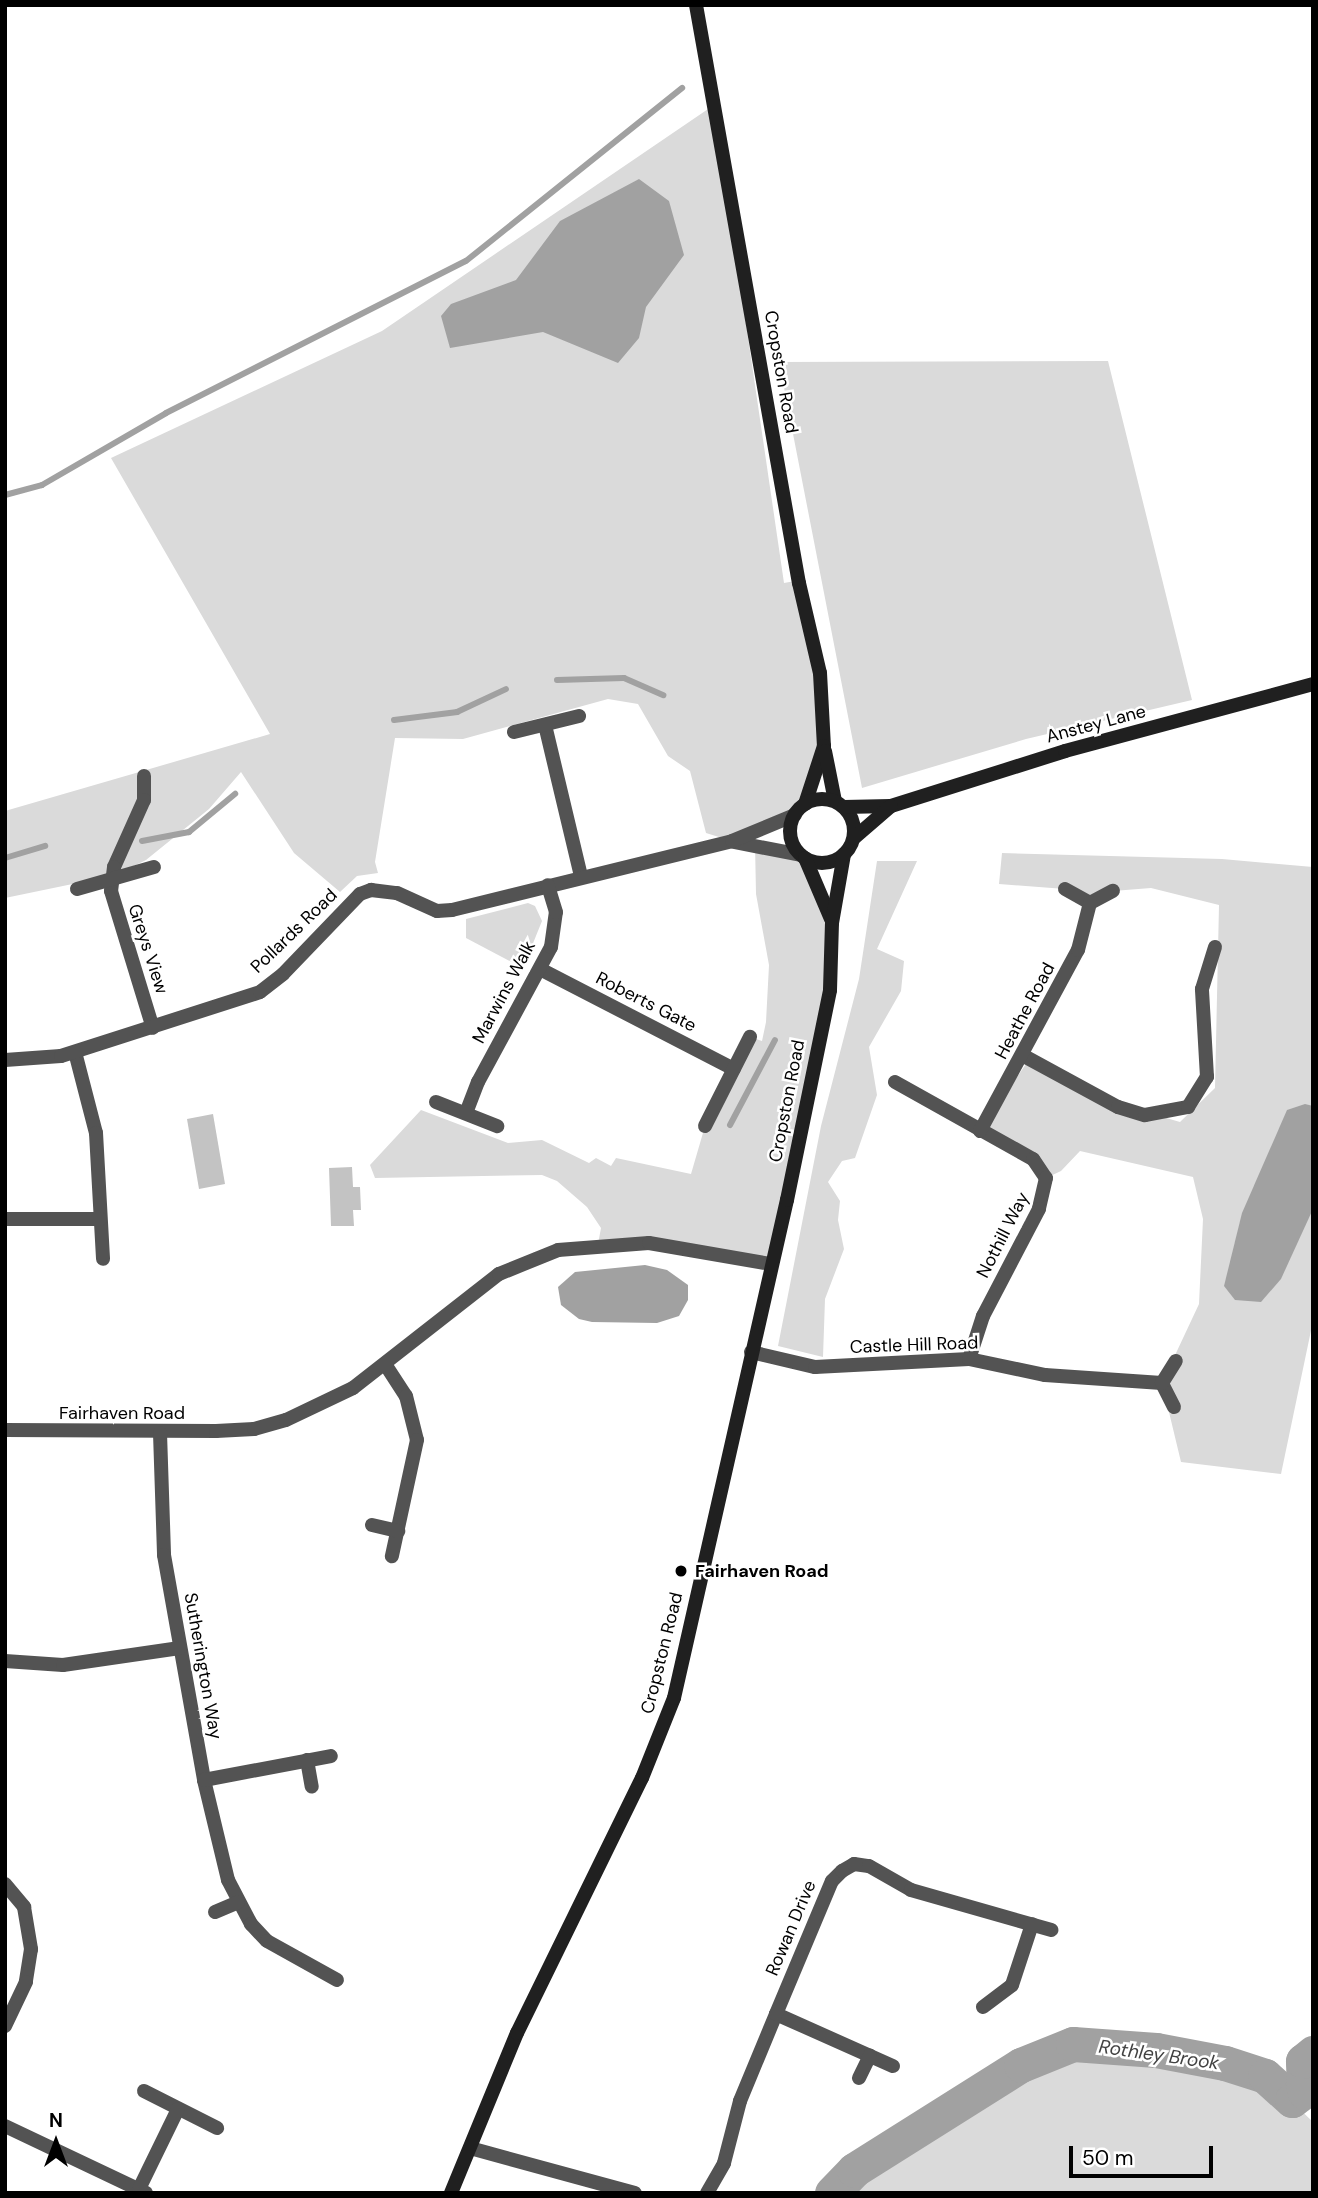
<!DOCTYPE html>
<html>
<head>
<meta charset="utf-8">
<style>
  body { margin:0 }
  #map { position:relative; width:1318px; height:2198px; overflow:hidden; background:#fff; font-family:"DM Sans",sans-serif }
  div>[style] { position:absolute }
  .green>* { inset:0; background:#dadada }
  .water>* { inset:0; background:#a1a1a1 }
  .stream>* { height:6px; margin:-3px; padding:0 3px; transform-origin:3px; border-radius:3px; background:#a1a1a1 }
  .river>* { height:35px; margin:-17.5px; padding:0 17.5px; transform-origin:17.5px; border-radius:17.5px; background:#a1a1a1 }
  .building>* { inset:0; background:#c3c3c3 }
  .street>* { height:14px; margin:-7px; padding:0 7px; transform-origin:7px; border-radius:7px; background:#535353 }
  .secondary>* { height:14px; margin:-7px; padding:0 7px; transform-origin:7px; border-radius:7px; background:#202020 }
  .secondary>.ring { margin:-7px; padding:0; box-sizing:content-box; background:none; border:14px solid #202020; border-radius:50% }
  .dots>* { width:19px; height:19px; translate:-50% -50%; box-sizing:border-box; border:4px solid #fff; border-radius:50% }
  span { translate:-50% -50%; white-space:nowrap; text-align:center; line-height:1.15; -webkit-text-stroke:5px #fff; paint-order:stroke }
  .street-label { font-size:18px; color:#000 }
  .poi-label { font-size:18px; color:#000; font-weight:700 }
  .left { translate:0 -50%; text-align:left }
  .water-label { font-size:19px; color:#424242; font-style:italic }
  .frame { position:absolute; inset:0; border:7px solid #000; pointer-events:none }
  .north { position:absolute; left:21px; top:2107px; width:70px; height:70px; -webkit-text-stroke:5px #fff; paint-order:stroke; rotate:0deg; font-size:19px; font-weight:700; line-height:28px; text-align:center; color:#000 }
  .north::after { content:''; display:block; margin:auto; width:24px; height:32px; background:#000; clip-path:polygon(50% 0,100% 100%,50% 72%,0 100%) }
  .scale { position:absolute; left:1069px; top:2146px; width:144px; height:32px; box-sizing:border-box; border:4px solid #000; border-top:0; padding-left:9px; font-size:21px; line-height:24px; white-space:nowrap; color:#000; -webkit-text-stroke:5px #fff; paint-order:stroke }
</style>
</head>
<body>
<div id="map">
  <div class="green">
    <div style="clip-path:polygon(714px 105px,784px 583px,795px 581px,824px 720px,805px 804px,732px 841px,706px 833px,690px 771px,668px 756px,638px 704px,608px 699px,463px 739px,395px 738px,375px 862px,378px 873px,357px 876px,340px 892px,294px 853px,241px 772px,209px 809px,146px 860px,116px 875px,5px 898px,5px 811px,270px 734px,111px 458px,382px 331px)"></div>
    <div style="clip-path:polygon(1108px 361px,1192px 700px,1026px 739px,862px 788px,779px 362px)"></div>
    <div style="clip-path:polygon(755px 844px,801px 855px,824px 896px,834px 959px,771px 1264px,598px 1244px,601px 1228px,587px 1207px,557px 1181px,542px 1175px,375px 1178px,370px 1165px,421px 1110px,508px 1143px,542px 1140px,589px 1163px,596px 1158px,611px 1166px,616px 1158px,691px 1174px,705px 1126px,750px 1037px,762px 1041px,766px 1022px,769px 965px,756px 894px)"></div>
    <div style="clip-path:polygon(1002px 853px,1222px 859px,1313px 867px,1313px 1321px,1281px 1474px,1181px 1462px,1162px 1383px,1199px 1304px,1203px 1219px,1193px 1177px,1080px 1151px,1061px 1171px,1046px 1178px,983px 1126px,1026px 1064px,1101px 1099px,1180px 1122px,1215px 1088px,1219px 905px,1151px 888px,1113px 891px,1090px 903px,1065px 889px,999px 884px)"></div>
    <div style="clip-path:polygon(877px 861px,917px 861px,877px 949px,904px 961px,901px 991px,869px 1047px,877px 1095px,855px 1158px,842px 1161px,828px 1182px,840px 1201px,838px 1220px,844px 1249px,825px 1299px,823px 1357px,778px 1346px,821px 1126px,859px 979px)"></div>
    <div style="clip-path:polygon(528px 903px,535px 906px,542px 921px,523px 968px,466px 938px,466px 919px)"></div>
    <div style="clip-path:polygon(1073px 2044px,1225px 2063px,1287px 2097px,1313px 2122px,1313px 2193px,845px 2193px,857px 2175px,882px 2158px,912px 2148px)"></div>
  </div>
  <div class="water">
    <div style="clip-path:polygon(639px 179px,669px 201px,684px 255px,646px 307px,639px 338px,618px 363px,543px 332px,450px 348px,441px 316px,451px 304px,516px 280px,560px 221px)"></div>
    <div style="clip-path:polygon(1305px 1104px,1313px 1106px,1313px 1209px,1281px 1279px,1261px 1302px,1235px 1300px,1224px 1286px,1242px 1213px,1287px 1110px)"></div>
    <div style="clip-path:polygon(645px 1265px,667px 1270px,688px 1285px,688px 1300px,679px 1316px,657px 1323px,592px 1322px,579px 1319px,561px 1305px,558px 1287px,575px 1272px)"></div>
  </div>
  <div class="stream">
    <div style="left:5px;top:495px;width:38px;rotate:-15deg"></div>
    <div style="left:42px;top:485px;width:143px;rotate:-30.1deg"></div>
    <div style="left:166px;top:413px;width:336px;rotate:-26.9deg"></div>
    <div style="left:466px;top:261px;width:277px;rotate:-38.7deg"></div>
    <div style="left:557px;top:680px;width:67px;rotate:-1.7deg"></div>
    <div style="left:624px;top:678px;width:43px;rotate:23.6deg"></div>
    <div style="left:394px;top:720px;width:64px;rotate:-7.2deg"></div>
    <div style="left:457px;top:712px;width:54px;rotate:-25.1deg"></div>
    <div style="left:142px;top:841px;width:48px;rotate:-10.8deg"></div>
    <div style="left:189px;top:832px;width:60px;rotate:-39.6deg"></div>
    <div style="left:5px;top:858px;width:42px;rotate:-16.7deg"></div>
    <div style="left:730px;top:1125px;width:96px;rotate:-62.1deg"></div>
  </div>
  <div class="river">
    <div style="left:832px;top:2193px;width:32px;rotate:-46deg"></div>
    <div style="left:854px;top:2170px;width:197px;rotate:-32.2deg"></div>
    <div style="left:1021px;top:2065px;width:56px;rotate:-22deg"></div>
    <div style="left:1073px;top:2044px;width:83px;rotate:4.1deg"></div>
    <div style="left:1156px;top:2050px;width:70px;rotate:10.7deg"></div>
    <div style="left:1225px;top:2063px;width:42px;rotate:18deg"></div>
    <div style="left:1265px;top:2076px;width:36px;rotate:42deg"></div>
    <div style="left:1292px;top:2100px;width:15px;rotate:-37deg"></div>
    <div style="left:1304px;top:2091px;width:30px;rotate:-92deg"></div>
    <div style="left:1303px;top:2061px;width:13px;rotate:-39deg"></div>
  </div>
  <div class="building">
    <div style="clip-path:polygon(213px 1114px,225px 1184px,199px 1189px,187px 1119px)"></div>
    <div style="clip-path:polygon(352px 1167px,353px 1187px,360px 1187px,361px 1210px,353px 1210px,354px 1226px,331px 1226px,329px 1168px)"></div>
  </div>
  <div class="street">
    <div style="left:545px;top:725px;width:155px;rotate:76.6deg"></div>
    <div style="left:514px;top:732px;width:67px;rotate:-13.8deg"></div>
    <div style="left:144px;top:776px;width:24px;rotate:90deg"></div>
    <div style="left:144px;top:800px;width:73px;rotate:114.1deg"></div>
    <div style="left:114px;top:867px;width:24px;rotate:97deg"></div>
    <div style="left:111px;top:891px;width:143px;rotate:73deg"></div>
    <div style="left:734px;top:842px;width:68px;rotate:11deg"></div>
    <div style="left:77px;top:889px;width:80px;rotate:-15.9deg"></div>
    <div style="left:1065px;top:889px;width:29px;rotate:29deg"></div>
    <div style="left:1090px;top:903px;width:26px;rotate:-28deg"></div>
    <div style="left:540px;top:969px;width:218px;rotate:27.3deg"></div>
    <div style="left:75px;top:1052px;width:84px;rotate:75.5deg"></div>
    <div style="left:96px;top:1133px;width:126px;rotate:86.8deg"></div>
    <div style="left:1024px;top:1056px;width:107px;rotate:28.5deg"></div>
    <div style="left:1118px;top:1107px;width:28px;rotate:17deg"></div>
    <div style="left:1145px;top:1115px;width:44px;rotate:-10.5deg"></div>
    <div style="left:1188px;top:1107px;width:36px;rotate:-58deg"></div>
    <div style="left:1207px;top:1077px;width:88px;rotate:-93.3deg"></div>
    <div style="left:1202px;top:989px;width:44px;rotate:-72.8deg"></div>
    <div style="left:5px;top:1060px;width:56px;rotate:-4.1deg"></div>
    <div style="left:61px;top:1056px;width:209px;rotate:-17.8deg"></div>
    <div style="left:260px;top:992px;width:29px;rotate:-38deg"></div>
    <div style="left:283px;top:974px;width:111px;rotate:-46.1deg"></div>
    <div style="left:360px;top:894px;width:12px;rotate:-20deg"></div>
    <div style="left:371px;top:890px;width:26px;rotate:7deg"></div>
    <div style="left:397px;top:893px;width:44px;rotate:24.2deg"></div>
    <div style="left:437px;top:911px;width:15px;rotate:-4deg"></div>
    <div style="left:452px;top:910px;width:288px;rotate:-13.8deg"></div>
    <div style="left:732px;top:841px;width:68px;rotate:-22.4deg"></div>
    <div style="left:895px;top:1082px;width:158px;rotate:29.2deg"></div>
    <div style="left:1033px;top:1159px;width:23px;rotate:56deg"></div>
    <div style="left:1046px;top:1178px;width:32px;rotate:103deg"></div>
    <div style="left:1039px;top:1209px;width:121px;rotate:117.6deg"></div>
    <div style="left:983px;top:1316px;width:45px;rotate:108deg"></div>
    <div style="left:436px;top:1102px;width:66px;rotate:21.5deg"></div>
    <div style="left:466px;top:1113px;width:33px;rotate:-69deg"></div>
    <div style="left:478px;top:1082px;width:153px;rotate:-61.6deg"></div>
    <div style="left:551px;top:947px;width:35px;rotate:-82deg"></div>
    <div style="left:556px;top:912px;width:28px;rotate:-107deg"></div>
    <div style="left:705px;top:1126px;width:100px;rotate:-63.2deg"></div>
    <div style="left:980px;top:1131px;width:206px;rotate:-61.6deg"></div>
    <div style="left:1078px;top:950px;width:49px;rotate:-75.7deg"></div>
    <div style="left:5px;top:1219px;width:95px"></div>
    <div style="left:751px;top:1352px;width:66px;rotate:13.2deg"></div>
    <div style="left:815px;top:1367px;width:154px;rotate:-3deg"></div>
    <div style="left:969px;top:1359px;width:78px;rotate:11.9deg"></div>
    <div style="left:1045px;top:1375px;width:117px;rotate:3.9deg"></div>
    <div style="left:385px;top:1364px;width:38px;rotate:57deg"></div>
    <div style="left:406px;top:1396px;width:45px;rotate:76deg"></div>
    <div style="left:417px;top:1440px;width:119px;rotate:102.2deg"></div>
    <div style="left:1174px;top:1407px;width:27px;rotate:-117deg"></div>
    <div style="left:1162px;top:1383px;width:26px;rotate:-58deg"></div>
    <div style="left:5px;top:1430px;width:211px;rotate:0.3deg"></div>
    <div style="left:216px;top:1431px;width:38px;rotate:-3deg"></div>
    <div style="left:254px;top:1429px;width:33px;rotate:-16deg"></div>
    <div style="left:286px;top:1420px;width:74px;rotate:-25.5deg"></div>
    <div style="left:353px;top:1388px;width:185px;rotate:-38deg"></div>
    <div style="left:499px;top:1274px;width:64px;rotate:-22.1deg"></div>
    <div style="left:558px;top:1250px;width:91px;rotate:-4.4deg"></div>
    <div style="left:649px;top:1243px;width:124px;rotate:9.8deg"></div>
    <div style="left:160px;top:1433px;width:122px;rotate:88.1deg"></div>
    <div style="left:164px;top:1555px;width:229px;rotate:79.9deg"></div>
    <div style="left:204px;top:1780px;width:103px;rotate:76.5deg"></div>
    <div style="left:228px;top:1880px;width:50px;rotate:62.4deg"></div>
    <div style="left:251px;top:1924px;width:23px;rotate:47deg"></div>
    <div style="left:267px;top:1941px;width:80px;rotate:29.1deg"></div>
    <div style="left:372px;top:1525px;width:27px;rotate:13deg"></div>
    <div style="left:5px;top:1661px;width:58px;rotate:3.9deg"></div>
    <div style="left:63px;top:1665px;width:118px;rotate:-8.3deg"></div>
    <div style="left:307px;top:1760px;width:27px;rotate:80deg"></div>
    <div style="left:204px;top:1780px;width:129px;rotate:-10.7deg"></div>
    <div style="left:5px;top:1884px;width:30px;rotate:50deg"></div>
    <div style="left:24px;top:1907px;width:43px;rotate:80.5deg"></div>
    <div style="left:31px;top:1949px;width:33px;rotate:99deg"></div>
    <div style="left:26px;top:1982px;width:49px;rotate:115.5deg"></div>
    <div style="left:215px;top:1912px;width:25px;rotate:-23deg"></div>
    <div style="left:983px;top:2007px;width:36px;rotate:-37deg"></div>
    <div style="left:1012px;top:1985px;width:64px;rotate:-71.8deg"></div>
    <div style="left:776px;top:2014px;width:128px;rotate:24deg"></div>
    <div style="left:859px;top:2078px;width:25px;rotate:-64deg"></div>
    <div style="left:144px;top:2091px;width:82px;rotate:26.9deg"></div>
    <div style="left:5px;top:2126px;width:156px;rotate:25.4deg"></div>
    <div style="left:470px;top:2148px;width:171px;rotate:15.3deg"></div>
    <div style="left:139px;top:2189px;width:89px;rotate:-64deg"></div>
    <div style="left:707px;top:2193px;width:34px;rotate:-60deg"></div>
    <div style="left:724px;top:2163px;width:64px;rotate:-75.5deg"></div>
    <div style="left:740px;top:2101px;width:94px;rotate:-67.5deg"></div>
    <div style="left:776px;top:2014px;width:144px;rotate:-67.2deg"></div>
    <div style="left:832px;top:1881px;width:14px;rotate:-45deg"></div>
    <div style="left:842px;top:1871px;width:14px;rotate:-30deg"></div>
    <div style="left:854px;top:1864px;width:15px;rotate:8deg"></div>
    <div style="left:869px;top:1866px;width:48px;rotate:29.7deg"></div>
    <div style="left:911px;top:1890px;width:146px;rotate:15.9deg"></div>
  </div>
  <div class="secondary">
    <div style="left:696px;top:5px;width:587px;rotate:79.9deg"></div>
    <div style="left:799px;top:583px;width:92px;rotate:76.9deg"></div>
    <div style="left:820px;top:673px;width:73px;rotate:86.9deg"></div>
    <div style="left:824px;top:746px;width:61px;rotate:108.1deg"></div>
    <div style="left:825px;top:751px;width:51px;rotate:78.7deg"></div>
    <div class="ring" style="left:790px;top:799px;width:50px;height:50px"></div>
    <div style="left:844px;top:807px;width:47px;rotate:-1.2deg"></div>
    <div style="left:891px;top:806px;width:182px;rotate:-17.5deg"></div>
    <div style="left:1065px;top:751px;width:257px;rotate:-15.1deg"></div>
    <div style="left:854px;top:838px;width:49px;rotate:-40.9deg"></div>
    <div style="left:805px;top:858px;width:66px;rotate:66.9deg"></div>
    <div style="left:451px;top:2193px;width:173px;rotate:-67.6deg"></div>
    <div style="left:517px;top:2033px;width:284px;rotate:-63.9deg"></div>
    <div style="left:642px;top:1778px;width:86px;rotate:-68.2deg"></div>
    <div style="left:674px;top:1698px;width:511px;rotate:-77.22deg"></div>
    <div style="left:787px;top:1200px;width:214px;rotate:-78.4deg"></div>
    <div style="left:830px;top:990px;width:67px;rotate:-88.3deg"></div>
    <div style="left:832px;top:923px;width:70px;rotate:-80.1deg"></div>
  </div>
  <div class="dots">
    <div style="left:681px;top:1571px;background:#000"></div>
  </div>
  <div class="street-label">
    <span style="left:781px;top:372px;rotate:80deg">Cropston Road</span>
    <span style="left:1096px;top:724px;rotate:-15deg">Anstey Lane</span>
    <span style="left:294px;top:931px;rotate:-44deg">Pollards Road</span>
    <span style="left:148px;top:949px;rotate:72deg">Greys View</span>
    <span style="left:504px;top:992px;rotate:-62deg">Marwins Walk</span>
    <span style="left:646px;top:1002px;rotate:27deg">Roberts Gate</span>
    <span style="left:1025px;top:1011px;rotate:-62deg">Heathe Road</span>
    <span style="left:787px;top:1101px;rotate:-79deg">Cropston Road</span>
    <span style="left:1003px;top:1235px;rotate:-63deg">Nothill Way</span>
    <span style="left:914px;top:1345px;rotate:-2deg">Castle Hill Road</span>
    <span style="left:122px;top:1413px">Fairhaven Road</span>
    <span style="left:662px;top:1653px;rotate:-76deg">Cropston Road</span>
    <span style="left:203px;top:1666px;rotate:80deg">Sutherington Way</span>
    <span style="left:791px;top:1928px;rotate:-67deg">Rowan Drive</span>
  </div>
  <div class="poi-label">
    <span class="left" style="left:695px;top:1571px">Fairhaven Road</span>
  </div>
  <div class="water-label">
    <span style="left:1159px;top:2055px;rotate:8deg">Rothley Brook</span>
  </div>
  <div class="frame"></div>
  <div class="north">N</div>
  <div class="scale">50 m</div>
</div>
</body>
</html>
